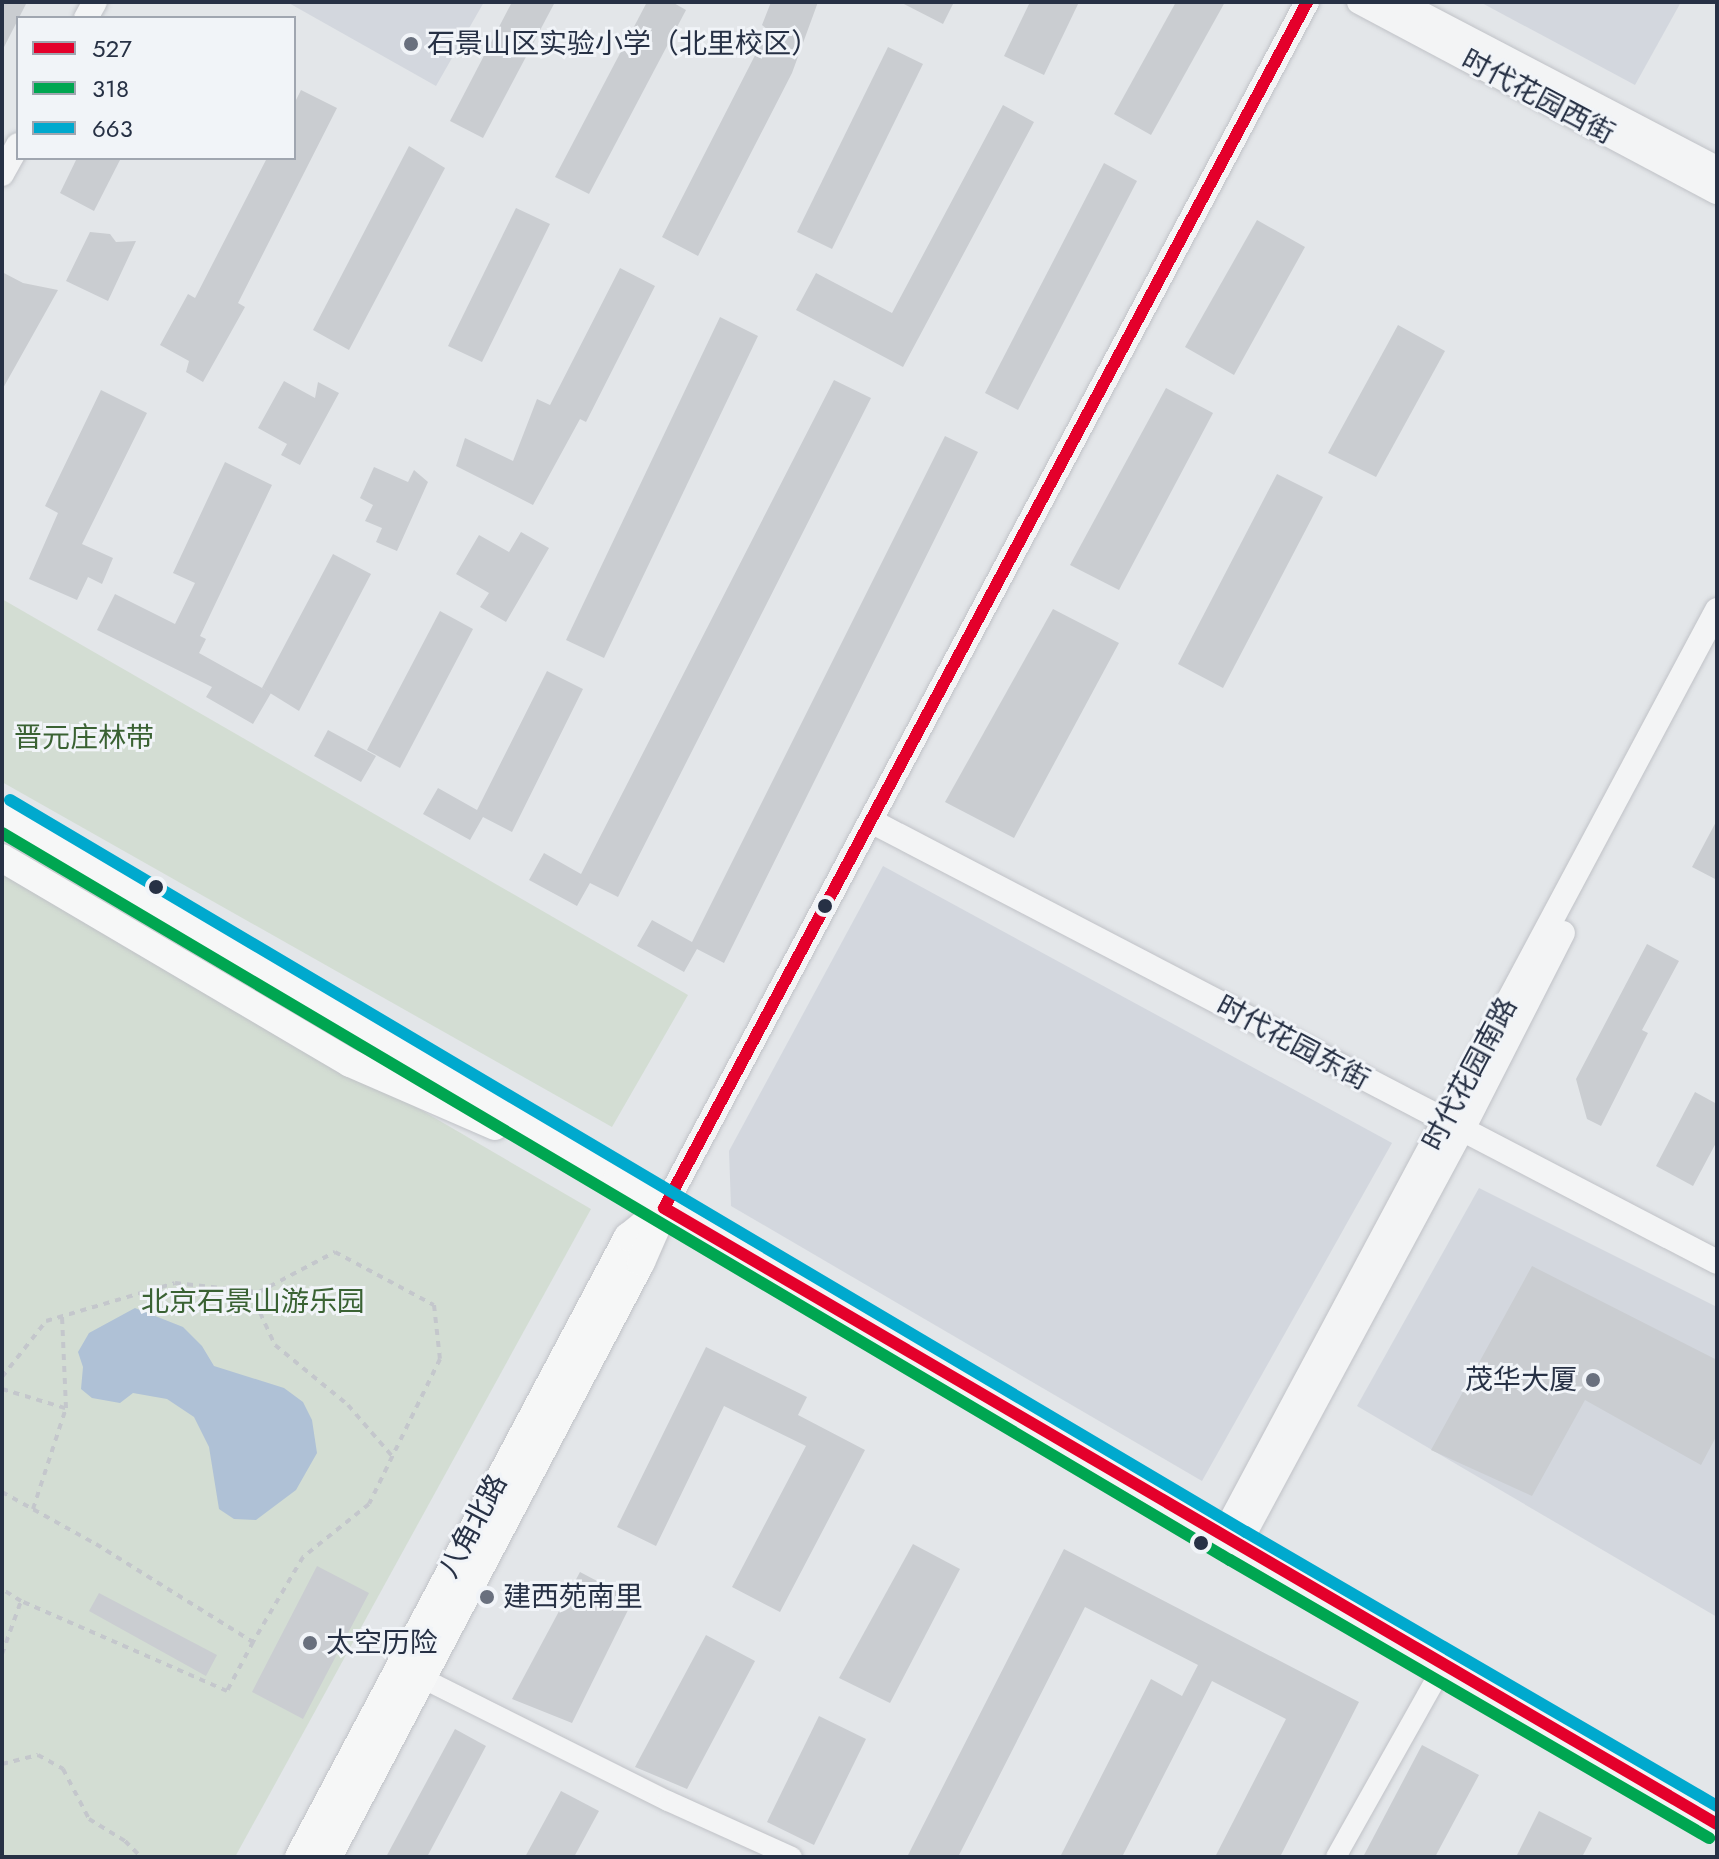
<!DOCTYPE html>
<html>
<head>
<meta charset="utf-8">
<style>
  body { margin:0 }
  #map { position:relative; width:1719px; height:1859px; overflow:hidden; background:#e3e6e9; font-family:Jost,"Noto Sans SC",sans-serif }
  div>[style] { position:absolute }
  .built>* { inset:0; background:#d3d7de }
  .green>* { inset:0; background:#d3ddd3 }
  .water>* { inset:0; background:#afc1d6 }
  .building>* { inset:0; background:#cacdd1 }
  .path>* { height:4px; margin-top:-2px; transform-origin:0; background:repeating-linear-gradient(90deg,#c4c7cc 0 6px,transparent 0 12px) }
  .roads { filter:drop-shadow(0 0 2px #c0c2c7) drop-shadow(0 0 2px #c0c2c7) }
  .minor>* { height:20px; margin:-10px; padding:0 10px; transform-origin:10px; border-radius:10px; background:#f3f4f5 }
  .tertiary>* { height:24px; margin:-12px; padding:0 12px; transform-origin:12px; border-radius:12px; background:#f3f4f5 }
  .secondary>* { height:28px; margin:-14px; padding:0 14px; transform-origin:14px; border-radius:14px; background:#f6f7f7 }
  .bus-1>* { height:12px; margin:-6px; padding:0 6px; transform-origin:6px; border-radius:6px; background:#e4002b }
  .bus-2>* { height:12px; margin:-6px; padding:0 6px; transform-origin:6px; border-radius:6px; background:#00a651 }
  .bus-3>* { height:12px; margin:-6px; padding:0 6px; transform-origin:6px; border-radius:6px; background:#00a9ce }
  .dots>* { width:22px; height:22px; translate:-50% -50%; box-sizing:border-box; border:4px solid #f1f4f8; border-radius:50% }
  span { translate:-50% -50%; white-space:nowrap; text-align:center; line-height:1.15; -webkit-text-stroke:6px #f1f4f8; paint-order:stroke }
  .poi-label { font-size:28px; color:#273145 }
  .left { translate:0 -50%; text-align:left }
  .right { translate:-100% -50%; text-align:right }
  .street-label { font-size:28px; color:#273145 }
  .park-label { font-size:28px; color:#3a6233 }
  .frame { position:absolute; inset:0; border:4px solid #273145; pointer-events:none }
  .legend { position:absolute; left:16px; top:16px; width:280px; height:144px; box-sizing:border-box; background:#f1f4f8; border:2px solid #a0a6b0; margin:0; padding:10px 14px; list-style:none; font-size:24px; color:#273145 }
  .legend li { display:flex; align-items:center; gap:16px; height:40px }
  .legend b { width:40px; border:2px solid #a0a6b0 }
</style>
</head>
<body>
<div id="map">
  <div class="built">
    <div style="clip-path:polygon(287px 2px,484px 2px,436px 86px)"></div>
    <div style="clip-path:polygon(1480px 2px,1681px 2px,1635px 85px)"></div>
    <div style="clip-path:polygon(883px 866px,1392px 1143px,1202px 1481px,731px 1206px,729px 1151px)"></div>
    <div style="clip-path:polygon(1479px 1188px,1717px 1307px,1717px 1617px,1357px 1406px)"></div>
  </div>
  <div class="green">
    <div style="clip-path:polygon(2px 599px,688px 995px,612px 1127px,2px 782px)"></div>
    <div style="clip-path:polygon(2px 866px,591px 1209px,235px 1857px,2px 1857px)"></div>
  </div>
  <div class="water">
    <div style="clip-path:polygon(135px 1308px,183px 1327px,202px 1346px,214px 1366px,284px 1388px,303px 1402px,312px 1420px,317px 1453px,296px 1490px,256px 1520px,234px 1519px,219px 1509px,209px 1447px,194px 1417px,167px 1399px,133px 1393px,120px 1403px,92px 1398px,81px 1389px,83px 1367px,78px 1352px,89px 1333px)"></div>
  </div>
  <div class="building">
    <div style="clip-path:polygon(2px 2px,27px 2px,2px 51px)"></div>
    <div style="clip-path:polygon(512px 2px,555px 2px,483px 138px,450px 121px)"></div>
    <div style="clip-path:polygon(647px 2px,672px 2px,686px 10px,589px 194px,555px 177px)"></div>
    <div style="clip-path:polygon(771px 2px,818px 2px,792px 73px,698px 256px,662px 237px,768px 30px,762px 25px)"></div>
    <div style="clip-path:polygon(900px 2px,954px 2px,943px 24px)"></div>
    <div style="clip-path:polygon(1030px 2px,1079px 2px,1044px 75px,1004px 56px)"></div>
    <div style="clip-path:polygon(1176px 2px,1225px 2px,1151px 135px,1114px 114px)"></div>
    <div style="clip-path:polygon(888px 47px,923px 64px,832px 249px,797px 232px)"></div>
    <div style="clip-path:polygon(301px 90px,337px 108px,238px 303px,245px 307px,203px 382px,186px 372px,189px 361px,160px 345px,188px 294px,195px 298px,267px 158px,294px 158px,294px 104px)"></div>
    <div style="clip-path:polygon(1003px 105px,1034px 122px,903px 367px,796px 310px,816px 273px,892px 313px)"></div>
    <div style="clip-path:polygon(409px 146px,445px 168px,349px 350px,313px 330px)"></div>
    <div style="clip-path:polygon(77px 158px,121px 158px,94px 211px,60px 193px)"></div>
    <div style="clip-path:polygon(1104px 163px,1137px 181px,1018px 410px,985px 393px)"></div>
    <div style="clip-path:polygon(516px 208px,550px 224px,482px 362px,448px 346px)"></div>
    <div style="clip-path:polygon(1257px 220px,1305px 247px,1234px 375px,1185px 347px)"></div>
    <div style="clip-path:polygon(90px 232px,110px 234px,116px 242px,136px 241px,108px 301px,66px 281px)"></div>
    <div style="clip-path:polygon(620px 268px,655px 286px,586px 422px,580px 419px,533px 505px,456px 466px,465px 438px,513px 461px,537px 399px,550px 405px)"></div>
    <div style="clip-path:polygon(2px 272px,23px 283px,58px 290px,2px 390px)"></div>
    <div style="clip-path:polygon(720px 317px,758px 336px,604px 658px,566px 640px)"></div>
    <div style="clip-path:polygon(1398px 325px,1445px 351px,1376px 477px,1328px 453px)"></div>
    <div style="clip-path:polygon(834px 380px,871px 398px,618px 897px,590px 883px,577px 906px,529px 880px,544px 853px,581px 874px)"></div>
    <div style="clip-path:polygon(284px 381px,315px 398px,318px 382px,339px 393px,300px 465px,281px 455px,287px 444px,258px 428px)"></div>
    <div style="clip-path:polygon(1166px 388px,1213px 413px,1119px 590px,1070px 565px)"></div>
    <div style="clip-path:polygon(101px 390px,147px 413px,82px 544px,113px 558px,102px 584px,88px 577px,77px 600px,29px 579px,58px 513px,45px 506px)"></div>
    <div style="clip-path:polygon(945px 436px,978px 452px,724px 963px,697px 949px,684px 972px,637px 946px,652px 920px,692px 942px)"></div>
    <div style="clip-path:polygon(225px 462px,272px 485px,200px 636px,206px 639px,199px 653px,271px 693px,253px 724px,206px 697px,212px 687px,97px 630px,115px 594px,175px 624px,195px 583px,173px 573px)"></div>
    <div style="clip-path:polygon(374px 467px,408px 482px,414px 470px,428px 482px,397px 551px,376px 542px,382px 528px,365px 521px,373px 505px,360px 498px)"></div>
    <div style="clip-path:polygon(1277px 474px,1323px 497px,1223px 688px,1178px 664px)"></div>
    <div style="clip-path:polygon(521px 532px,549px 548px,506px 622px,480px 607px,489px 593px,456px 574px,479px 535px,509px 552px)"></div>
    <div style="clip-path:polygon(333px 554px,371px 574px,299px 711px,262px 688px)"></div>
    <div style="clip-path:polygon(1053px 609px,1119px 643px,1014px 838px,945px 802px)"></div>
    <div style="clip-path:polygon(440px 611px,473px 629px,400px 768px,367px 750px)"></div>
    <div style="clip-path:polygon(547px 671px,583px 689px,512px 832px,483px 817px,470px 840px,423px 814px,438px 788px,477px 810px)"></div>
    <div style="clip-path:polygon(328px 730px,376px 756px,361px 782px,314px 756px)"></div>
    <div style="clip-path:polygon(1717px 820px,1717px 880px,1692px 867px)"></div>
    <div style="clip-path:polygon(1647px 944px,1679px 961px,1642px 1030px,1648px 1033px,1601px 1126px,1587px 1119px,1576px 1079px)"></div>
    <div style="clip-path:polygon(1695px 1092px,1717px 1104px,1717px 1141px,1693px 1186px,1656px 1166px)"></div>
    <div style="clip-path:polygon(1532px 1266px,1717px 1360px,1717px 1435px,1701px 1465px,1585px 1400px,1532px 1496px,1431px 1450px)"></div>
    <div style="clip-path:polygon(706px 1347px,807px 1397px,798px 1415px,865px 1450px,780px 1612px,732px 1587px,806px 1446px,724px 1406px,656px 1546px,617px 1527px)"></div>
    <div style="clip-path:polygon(913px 1544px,960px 1569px,890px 1703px,839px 1678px)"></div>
    <div style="clip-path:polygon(1064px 1549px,1359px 1702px,1280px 1857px,1215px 1857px,1286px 1719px,1212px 1681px,1122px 1857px,1060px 1857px,1151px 1679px,1182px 1696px,1198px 1665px,1085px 1607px,958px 1857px,907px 1857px)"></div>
    <div style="clip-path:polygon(317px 1566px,369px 1593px,303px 1719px,252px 1692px)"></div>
    <div style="clip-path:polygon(580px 1572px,633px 1600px,572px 1723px,512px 1699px)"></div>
    <div style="clip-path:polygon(99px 1593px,217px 1655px,206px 1676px,89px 1611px)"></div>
    <div style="clip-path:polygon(706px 1635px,755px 1661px,687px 1789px,635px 1767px)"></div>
    <div style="clip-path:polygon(819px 1716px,866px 1739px,814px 1845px,767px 1822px)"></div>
    <div style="clip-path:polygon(455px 1729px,486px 1746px,427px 1857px,386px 1857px)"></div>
    <div style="clip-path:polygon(1422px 1745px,1479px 1775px,1435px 1857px,1363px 1857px)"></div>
    <div style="clip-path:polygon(561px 1791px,599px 1811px,574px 1857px,525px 1857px)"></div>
    <div style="clip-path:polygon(1539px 1811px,1592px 1838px,1582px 1857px,1516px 1857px)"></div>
  </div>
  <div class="path">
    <div style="left:250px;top:1291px;width:60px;rotate:65.2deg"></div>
    <div style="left:275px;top:1345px;width:94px;rotate:39.4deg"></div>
    <div style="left:348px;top:1405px;width:67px;rotate:49.2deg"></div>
    <div style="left:2px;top:1377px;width:71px;rotate:-51.8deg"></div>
    <div style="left:46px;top:1321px;width:134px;rotate:-16.4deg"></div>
    <div style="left:175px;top:1283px;width:84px;rotate:6.1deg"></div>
    <div style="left:259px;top:1292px;width:86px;rotate:-27.8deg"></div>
    <div style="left:335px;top:1252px;width:112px;rotate:28.2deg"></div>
    <div style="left:434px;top:1305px;width:54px;rotate:83.7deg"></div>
    <div style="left:440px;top:1359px;width:161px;rotate:116.1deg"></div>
    <div style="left:369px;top:1504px;width:85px;rotate:141.2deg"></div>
    <div style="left:303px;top:1557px;width:99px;rotate:120.5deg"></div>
    <div style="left:2px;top:1389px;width:66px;rotate:16.8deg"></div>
    <div style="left:2px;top:1492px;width:107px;rotate:29deg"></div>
    <div style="left:96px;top:1544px;width:185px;rotate:32deg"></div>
    <div style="left:253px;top:1642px;width:55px;rotate:118deg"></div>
    <div style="left:227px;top:1691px;width:225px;rotate:-156.4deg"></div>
    <div style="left:21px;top:1601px;width:22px;rotate:-148deg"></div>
    <div style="left:33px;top:1509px;width:106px;rotate:-71.9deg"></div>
    <div style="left:66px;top:1408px;width:91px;rotate:-92.5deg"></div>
    <div style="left:2px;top:1654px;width:56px;rotate:-70.3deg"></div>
    <div style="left:2px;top:1764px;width:37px;rotate:-14deg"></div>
    <div style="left:38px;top:1755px;width:29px;rotate:29deg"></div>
    <div style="left:63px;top:1769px;width:56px;rotate:62.5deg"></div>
    <div style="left:89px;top:1819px;width:42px;rotate:31.4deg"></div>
    <div style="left:125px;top:1841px;width:23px;rotate:45deg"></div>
  </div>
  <div class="roads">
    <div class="minor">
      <div style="left:422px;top:1678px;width:275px;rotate:26.6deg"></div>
      <div style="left:668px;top:1801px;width:136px;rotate:24.3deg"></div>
      <div style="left:1336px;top:1857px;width:223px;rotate:-60.7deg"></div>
    </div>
    <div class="tertiary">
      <div style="left:1307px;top:2px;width:1367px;rotate:118.07deg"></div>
      <div style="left:664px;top:1208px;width:1220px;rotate:30.33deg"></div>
      <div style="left:1359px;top:2px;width:405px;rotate:28deg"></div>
      <div style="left:1399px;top:2px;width:359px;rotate:27.6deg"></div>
      <div style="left:86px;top:18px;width:18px;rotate:-61deg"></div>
      <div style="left:2px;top:174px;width:33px;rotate:-61deg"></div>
      <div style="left:871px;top:821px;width:954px;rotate:27.53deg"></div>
      <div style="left:1222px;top:1537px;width:1051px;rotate:-61.9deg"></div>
      <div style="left:1238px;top:1546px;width:474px;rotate:-61.7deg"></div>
      <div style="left:1463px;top:1129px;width:220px;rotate:-63deg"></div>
    </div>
    <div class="secondary">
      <div style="left:2px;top:814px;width:714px;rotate:30.44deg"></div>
      <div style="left:618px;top:1176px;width:56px;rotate:34.8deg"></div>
      <div style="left:2px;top:858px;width:404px;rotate:30.5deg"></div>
      <div style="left:350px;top:1063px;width:158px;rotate:23.5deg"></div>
      <div style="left:299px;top:1857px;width:702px;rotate:-62.05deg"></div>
      <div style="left:628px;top:1237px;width:46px;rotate:-38.9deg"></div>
      <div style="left:328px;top:1857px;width:672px;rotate:-62.25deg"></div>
      <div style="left:641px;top:1262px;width:55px;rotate:-66.3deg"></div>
    </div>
  </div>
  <div class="bus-1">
    <div style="left:664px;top:1208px;width:1367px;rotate:-61.93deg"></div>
    <div style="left:664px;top:1208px;width:1220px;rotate:30.33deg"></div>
  </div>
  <div class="bus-2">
    <div style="left:2px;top:833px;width:1427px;rotate:30.63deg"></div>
    <div style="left:1230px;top:1560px;width:554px;rotate:30.13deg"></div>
  </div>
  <div class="bus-3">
    <div style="left:10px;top:800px;width:1436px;rotate:30.64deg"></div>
    <div style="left:1246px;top:1532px;width:545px;rotate:30.19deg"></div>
  </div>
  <div class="dots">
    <div style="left:411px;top:44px;background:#69707e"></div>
    <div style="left:156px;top:887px;background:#273145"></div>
    <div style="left:825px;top:906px;background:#273145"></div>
    <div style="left:1593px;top:1380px;background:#69707e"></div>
    <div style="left:1201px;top:1543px;background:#273145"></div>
    <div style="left:487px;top:1597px;background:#69707e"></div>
    <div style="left:310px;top:1643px;background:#69707e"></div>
  </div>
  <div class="poi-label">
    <span class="left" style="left:427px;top:44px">石景山区实验小学（北里校区）</span>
    <span class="right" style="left:1577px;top:1380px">茂华大厦</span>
    <span class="left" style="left:503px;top:1597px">建西苑南里</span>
    <span class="left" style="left:326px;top:1643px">太空历险</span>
  </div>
  <div class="street-label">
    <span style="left:1538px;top:97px;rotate:28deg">时代花园西街</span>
    <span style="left:1293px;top:1043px;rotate:28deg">时代花园东街</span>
    <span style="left:1470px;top:1074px;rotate:-62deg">时代花园南路</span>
    <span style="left:473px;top:1526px;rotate:-62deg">八角北路</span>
  </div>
  <div class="park-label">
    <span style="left:84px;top:738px">晋元庄林带</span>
    <span style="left:253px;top:1302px">北京石景山游乐园</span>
  </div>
  <div class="frame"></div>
  <ul class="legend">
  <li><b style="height:10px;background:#e4002b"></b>527</li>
  <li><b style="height:10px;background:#00a651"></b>318</li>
  <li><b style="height:10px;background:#00a9ce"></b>663</li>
  </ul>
</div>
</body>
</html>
